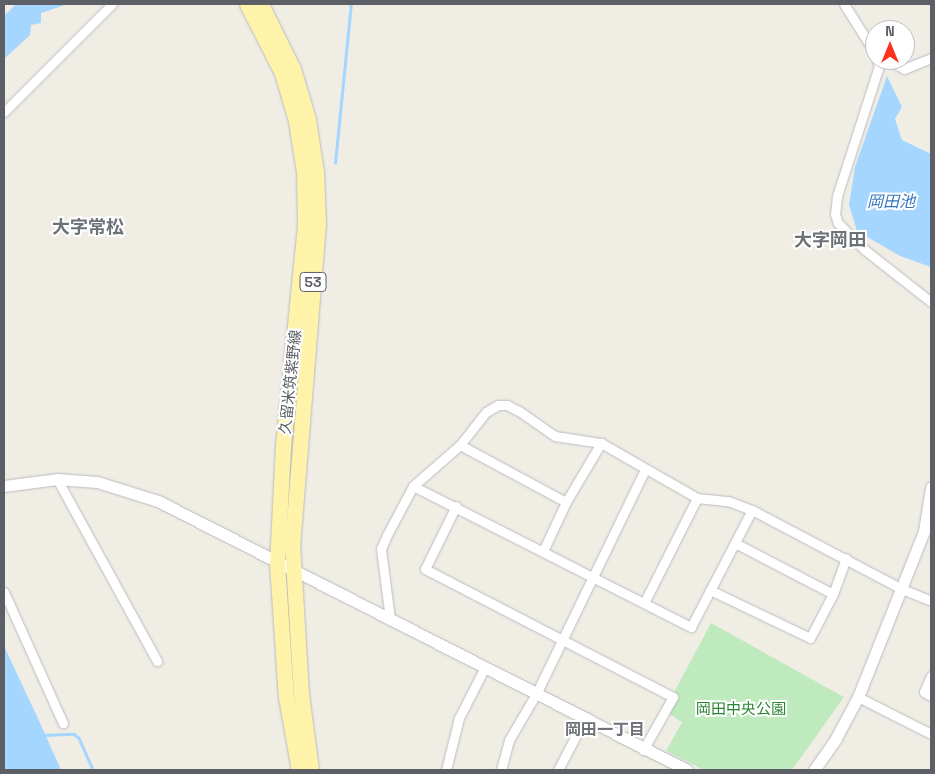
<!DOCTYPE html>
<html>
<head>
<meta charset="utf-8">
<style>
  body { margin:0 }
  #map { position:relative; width:935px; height:774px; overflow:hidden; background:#f0ede4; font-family:"Space Grotesk","Noto Sans JP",sans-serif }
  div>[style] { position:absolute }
  .green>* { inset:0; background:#beeabe }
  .water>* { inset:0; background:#a5d6ff }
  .stream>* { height:2.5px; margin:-1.25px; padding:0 1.25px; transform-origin:1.25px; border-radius:1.25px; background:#a5d6ff }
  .roads { filter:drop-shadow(0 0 1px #b9bcc1) drop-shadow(0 0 1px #b9bcc1) }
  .minor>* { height:9px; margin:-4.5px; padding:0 4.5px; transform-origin:4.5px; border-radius:4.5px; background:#fff }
  .tertiary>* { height:11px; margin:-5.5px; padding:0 5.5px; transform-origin:5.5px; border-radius:5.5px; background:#fff }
  .primary>* { height:15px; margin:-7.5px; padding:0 7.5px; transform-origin:7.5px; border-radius:7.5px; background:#fff3aa }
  span { translate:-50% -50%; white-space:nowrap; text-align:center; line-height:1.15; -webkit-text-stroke:4px #fff; paint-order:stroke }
  .shield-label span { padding:1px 4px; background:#fff; border:1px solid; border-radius:4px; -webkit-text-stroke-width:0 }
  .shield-label { font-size:14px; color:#5c6066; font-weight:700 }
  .street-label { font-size:15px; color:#5c6066 }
  .park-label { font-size:15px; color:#2b8531 }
  .water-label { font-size:16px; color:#3675bd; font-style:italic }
  .neighbourhood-label { font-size:16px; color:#6d7278; font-weight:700 }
  .quarter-label { font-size:18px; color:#6d7278; font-weight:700 }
  .frame { position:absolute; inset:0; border:5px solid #5c6066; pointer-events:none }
  .north { position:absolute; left:865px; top:20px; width:50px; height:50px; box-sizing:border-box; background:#fff; border:1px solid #bebfc2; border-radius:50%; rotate:0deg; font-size:14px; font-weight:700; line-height:20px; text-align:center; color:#5c6066 }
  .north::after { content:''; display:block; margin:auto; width:18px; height:22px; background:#fb331e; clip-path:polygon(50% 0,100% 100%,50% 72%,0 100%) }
</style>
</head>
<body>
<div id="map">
  <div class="green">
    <div style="clip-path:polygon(711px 623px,844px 697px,792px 770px,704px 770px,666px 751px,682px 722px,664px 711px)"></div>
  </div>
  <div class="water">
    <div style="clip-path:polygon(16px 4px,68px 4px,41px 13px,41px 23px,31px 25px,30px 35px,4px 59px,4px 16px)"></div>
    <div style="clip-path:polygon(887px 76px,902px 107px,895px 119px,902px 140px,931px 154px,931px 267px,900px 256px,857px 231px,849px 205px,855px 167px)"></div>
    <div style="clip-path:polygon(4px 646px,41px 725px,61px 770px,4px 770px)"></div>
  </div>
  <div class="stream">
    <div style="left:335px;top:163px;width:160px;rotate:-84.3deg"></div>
    <div style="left:42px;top:735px;width:32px;rotate:-2deg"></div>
    <div style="left:74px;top:734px;width:6px;rotate:39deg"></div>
    <div style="left:79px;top:738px;width:35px;rotate:66deg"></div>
  </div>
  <div class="roads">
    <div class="minor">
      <div style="left:844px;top:4px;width:58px;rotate:57.7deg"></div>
      <div style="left:877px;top:60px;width:6px;rotate:72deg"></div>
      <div style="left:879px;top:66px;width:137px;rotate:107.9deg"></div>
      <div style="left:837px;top:196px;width:18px;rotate:96deg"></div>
      <div style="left:835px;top:214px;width:9px;rotate:72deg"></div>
      <div style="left:838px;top:223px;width:38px;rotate:45deg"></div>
      <div style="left:865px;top:250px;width:84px;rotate:38.2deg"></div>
      <div style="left:889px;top:60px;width:17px;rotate:31deg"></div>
      <div style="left:904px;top:69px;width:29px;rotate:-22deg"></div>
      <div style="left:4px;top:112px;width:153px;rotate:-45deg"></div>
      <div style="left:460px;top:445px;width:120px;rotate:28.3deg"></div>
      <div style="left:57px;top:479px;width:208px;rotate:61.2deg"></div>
      <div style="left:413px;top:486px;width:312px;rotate:26.9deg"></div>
      <div style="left:691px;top:627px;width:132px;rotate:-62.5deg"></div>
      <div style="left:456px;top:506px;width:70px;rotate:116.2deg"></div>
      <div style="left:425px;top:569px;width:279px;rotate:27.3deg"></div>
      <div style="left:673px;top:697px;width:61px;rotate:119.5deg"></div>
      <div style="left:735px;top:543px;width:110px;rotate:27.5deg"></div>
      <div style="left:544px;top:549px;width:52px;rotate:-64.9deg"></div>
      <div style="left:566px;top:502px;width:69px;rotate:-59.3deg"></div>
      <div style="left:710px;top:590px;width:111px;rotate:25.6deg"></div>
      <div style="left:810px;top:638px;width:50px;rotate:-62.4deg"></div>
      <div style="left:833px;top:594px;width:38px;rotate:-70deg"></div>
      <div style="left:4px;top:592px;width:144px;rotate:65.8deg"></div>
      <div style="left:645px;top:601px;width:115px;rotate:-63.2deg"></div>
      <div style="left:390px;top:619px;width:71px;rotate:-97.3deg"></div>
      <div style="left:381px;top:549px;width:15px;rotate:-67deg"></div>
      <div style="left:387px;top:535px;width:55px;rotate:-62deg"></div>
      <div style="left:413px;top:486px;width:62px;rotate:-41.1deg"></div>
      <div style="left:460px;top:445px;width:42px;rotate:-51.8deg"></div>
      <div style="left:486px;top:412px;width:14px;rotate:-30deg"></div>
      <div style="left:498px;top:405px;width:9px"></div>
      <div style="left:507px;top:405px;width:13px;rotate:27deg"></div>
      <div style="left:519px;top:411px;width:44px;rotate:34.8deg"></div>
      <div style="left:555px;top:436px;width:47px;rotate:8.7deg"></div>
      <div style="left:601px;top:443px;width:111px;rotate:29.8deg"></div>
      <div style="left:697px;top:498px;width:31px;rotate:6deg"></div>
      <div style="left:728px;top:501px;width:26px;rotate:21deg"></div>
      <div style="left:752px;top:510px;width:170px;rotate:27.8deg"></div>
      <div style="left:902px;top:589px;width:31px;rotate:22deg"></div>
      <div style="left:931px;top:676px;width:17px;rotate:114deg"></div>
      <div style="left:924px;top:692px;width:8px;rotate:30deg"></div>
      <div style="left:858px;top:697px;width:82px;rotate:26.9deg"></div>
      <div style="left:446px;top:770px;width:54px;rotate:-76deg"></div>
      <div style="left:459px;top:718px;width:57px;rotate:-63deg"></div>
      <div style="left:501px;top:770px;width:31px;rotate:-75deg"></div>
      <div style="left:509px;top:740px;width:56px;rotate:-59.7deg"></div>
      <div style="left:537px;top:692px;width:247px;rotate:-64.1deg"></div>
      <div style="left:558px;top:770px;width:59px;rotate:-62.6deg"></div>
    </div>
    <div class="tertiary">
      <div style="left:4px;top:486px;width:53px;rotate:-7.5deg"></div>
      <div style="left:57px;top:479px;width:40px;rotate:4.3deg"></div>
      <div style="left:97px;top:482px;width:64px;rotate:17.3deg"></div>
      <div style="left:158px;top:501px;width:593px;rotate:26.95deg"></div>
      <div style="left:814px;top:770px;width:39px;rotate:-55deg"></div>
      <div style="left:836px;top:738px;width:47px;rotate:-61.8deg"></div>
      <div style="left:858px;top:697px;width:179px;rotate:-68.3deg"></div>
      <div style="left:924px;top:531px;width:44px;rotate:-80.8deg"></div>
    </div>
    <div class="primary">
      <div style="left:247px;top:4px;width:77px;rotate:63.1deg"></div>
      <div style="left:282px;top:73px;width:50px;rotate:73.7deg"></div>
      <div style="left:296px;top:121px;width:52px;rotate:81.1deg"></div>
      <div style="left:304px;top:172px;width:53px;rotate:88.9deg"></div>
      <div style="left:305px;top:225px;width:222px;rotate:95.7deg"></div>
      <div style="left:283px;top:446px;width:117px;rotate:92.9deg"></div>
      <div style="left:277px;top:563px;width:134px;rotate:86.2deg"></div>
      <div style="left:286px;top:697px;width:74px;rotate:79.9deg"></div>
      <div style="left:261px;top:4px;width:72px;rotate:63.8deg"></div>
      <div style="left:293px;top:69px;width:52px;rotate:73.3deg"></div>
      <div style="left:308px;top:119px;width:54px;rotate:81.4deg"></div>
      <div style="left:316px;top:172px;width:51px;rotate:87.8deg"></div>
      <div style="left:318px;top:223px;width:321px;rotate:94.6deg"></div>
      <div style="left:292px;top:543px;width:151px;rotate:86.6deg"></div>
      <div style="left:301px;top:694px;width:77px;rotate:82.5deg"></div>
    </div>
  </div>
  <div class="shield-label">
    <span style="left:313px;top:282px">53</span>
  </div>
  <div class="street-label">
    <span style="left:290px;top:382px;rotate:-84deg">久留米筑紫野線</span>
  </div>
  <div class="park-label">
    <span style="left:741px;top:709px">岡田中央公園</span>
  </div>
  <div class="water-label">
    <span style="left:891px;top:202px">岡田池</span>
  </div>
  <div class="neighbourhood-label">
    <span style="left:605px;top:730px">岡田一丁目</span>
  </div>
  <div class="quarter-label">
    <span style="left:88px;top:227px">大字常松</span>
    <span style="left:830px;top:240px">大字岡田</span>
  </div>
  <div class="frame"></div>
  <div class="north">N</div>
</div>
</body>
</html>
